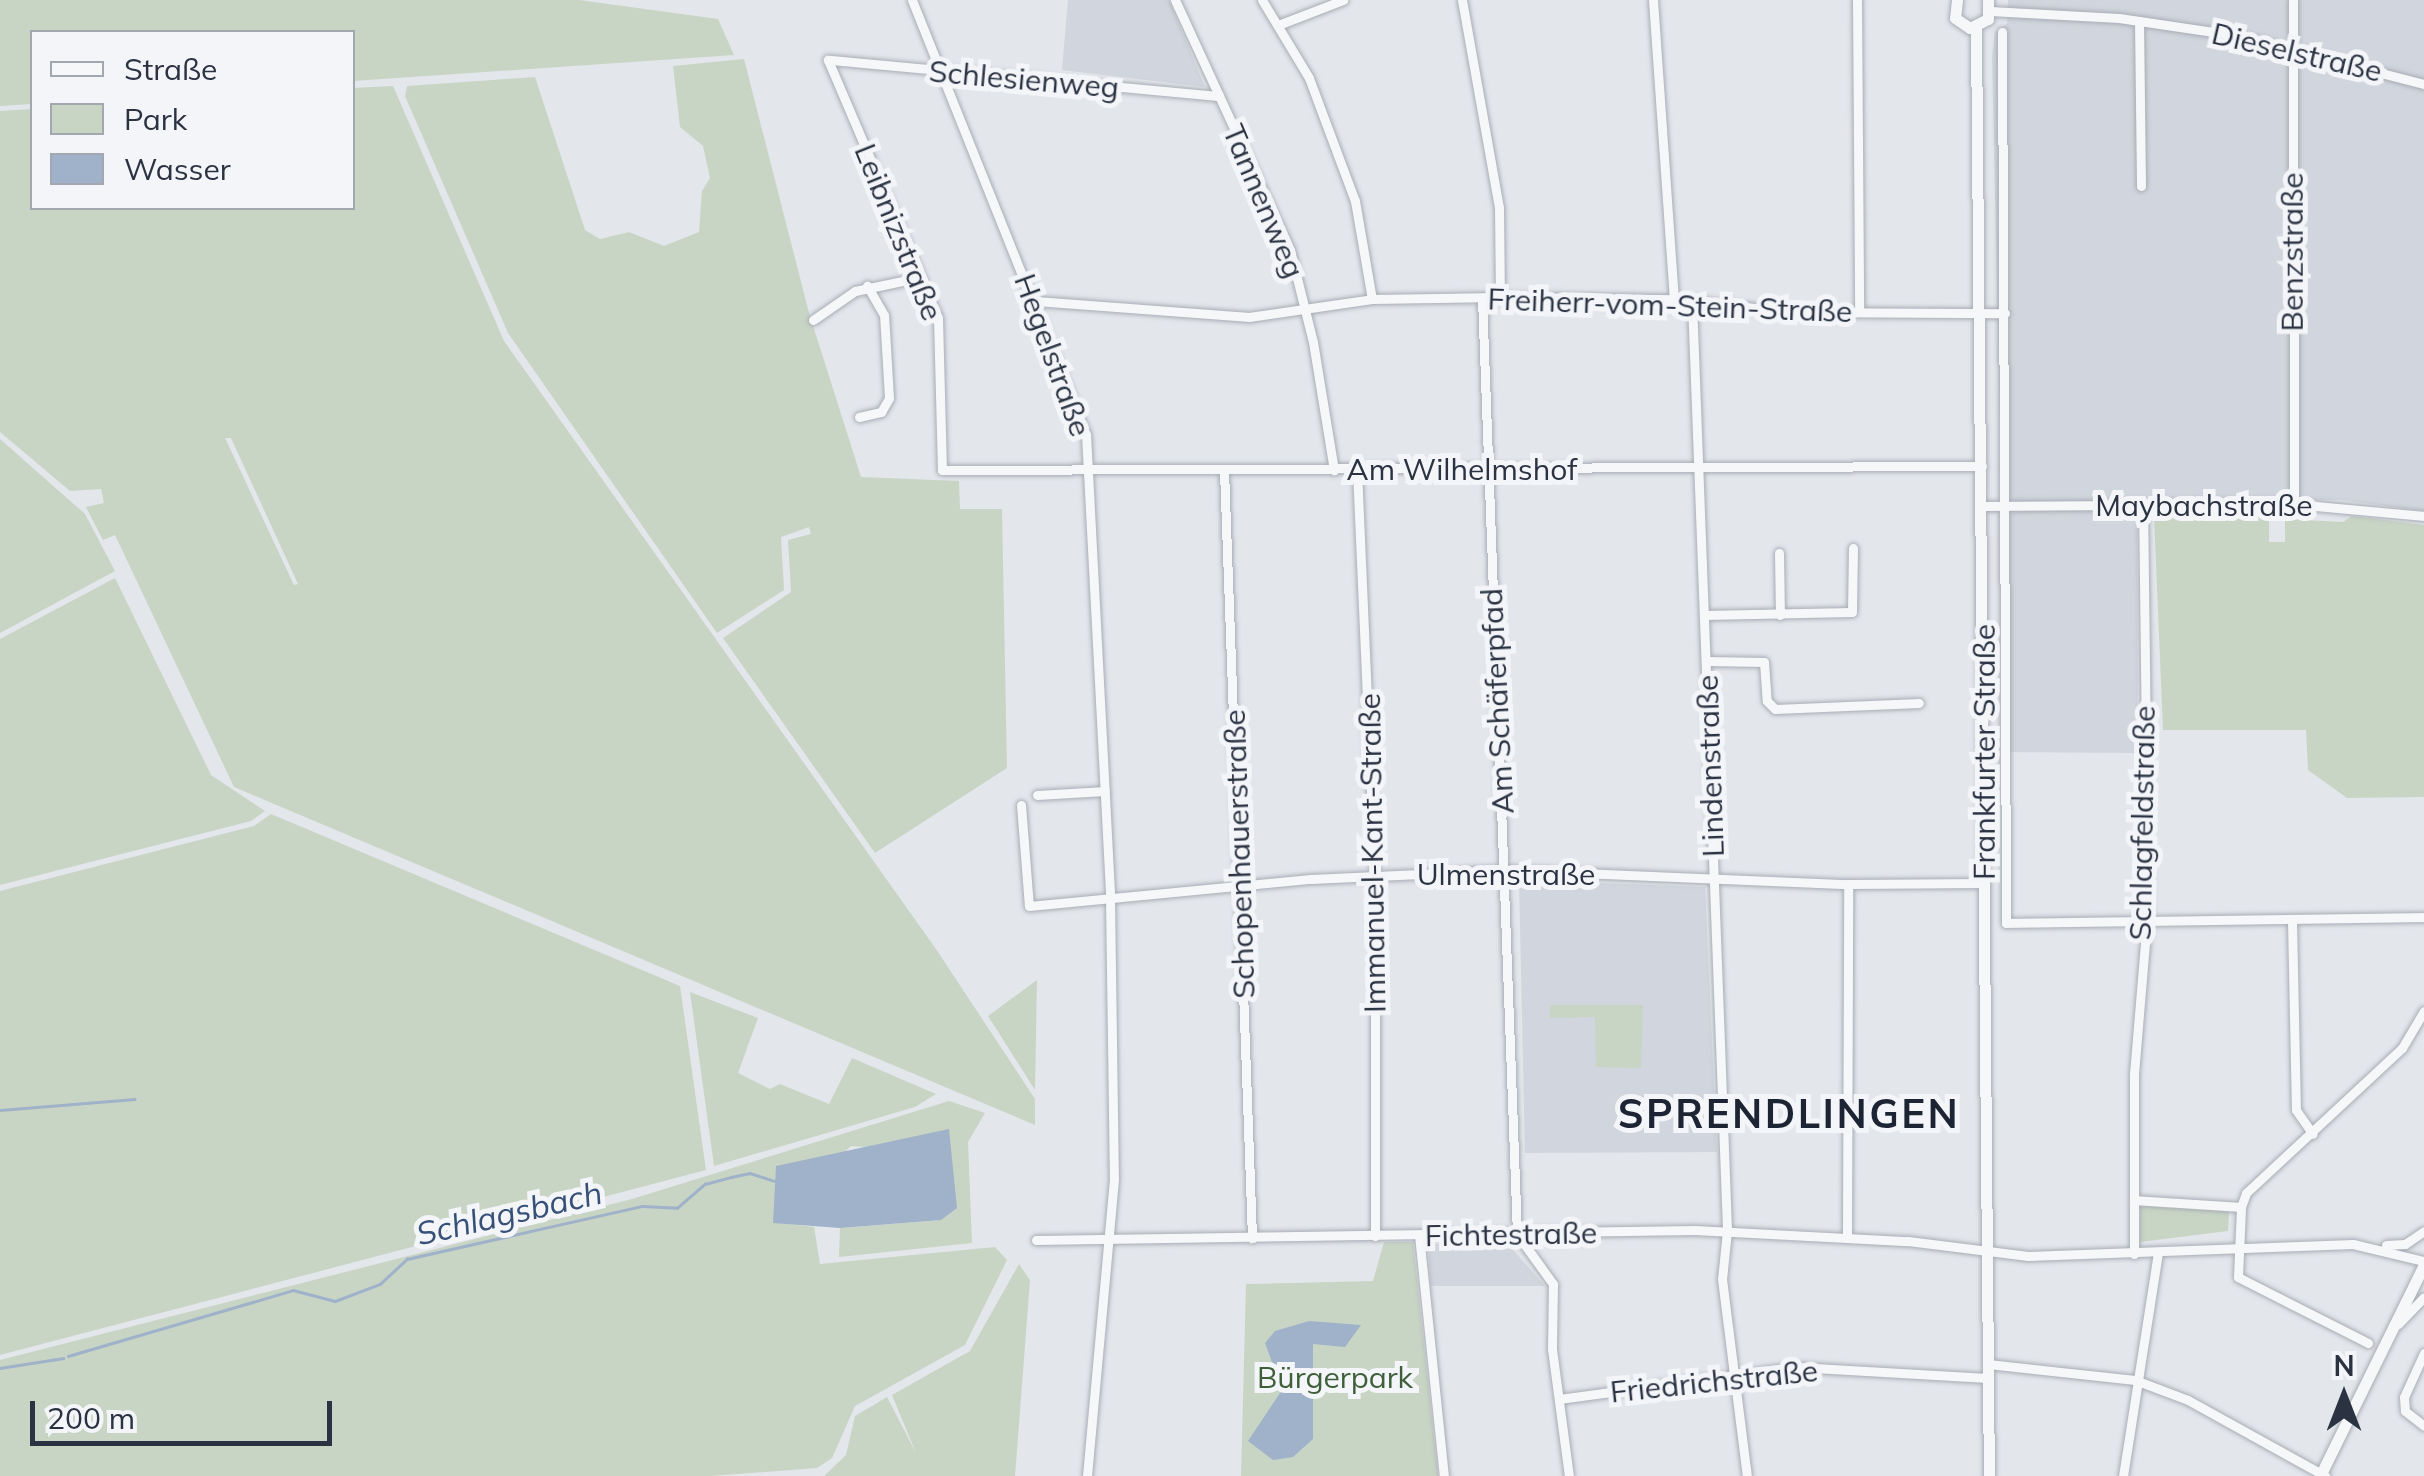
<!DOCTYPE html>
<html>
<head>
<meta charset="utf-8">
<style>
  body { margin:0 }
  #map { position:relative; width:2424px; height:1476px; overflow:hidden; background:#e3e6eb; font-family:Mulish,sans-serif }
  div>[style] { position:absolute }
  .built>* { inset:0; background:#d1d5dd }
  .green>* { inset:0; background:#c8d5c4 }
  .water>* { inset:0; background:#9fb2ca }
  .stream>* { height:2.5px; margin:-1.25px; padding:0 1.25px; transform-origin:1.25px; border-radius:1.25px; background:#9fb2ca }
  .roads { filter:drop-shadow(0 0 2px #a8adb5) drop-shadow(0 0 2px #a8adb5) }
  .minor>* { height:9px; margin:-4.5px; padding:0 4.5px; transform-origin:4.5px; border-radius:4.5px; background:#f6f7f9 }
  .tertiary>* { height:11px; margin:-5.5px; padding:0 5.5px; transform-origin:5.5px; border-radius:5.5px; background:#f6f7f9 }
  span { translate:-50% -50%; white-space:nowrap; text-align:center; line-height:1.15; -webkit-text-stroke:10px #f3f5f8; paint-order:stroke }
  .street-label { font-size:30px; color:#2b3343 }
  .park-label { font-size:30px; color:#3e5f39 }
  .water-label { font-size:32px; color:#365077; font-style:italic }
  .district-label { font-size:40px; color:#1d2434; font-weight:700; letter-spacing:2.5px }
  .legend { position:absolute; left:30px; top:30px; width:325px; height:180px; box-sizing:border-box; background:#f3f5f8; border:2px solid #a3a7b0; margin:0; padding:12px 18px; list-style:none; font-size:30px; color:#2b3343 }
  .legend li { display:flex; align-items:center; gap:20px; height:50px }
  .legend b { width:50px; border:2px solid #a3a7b0 }
  .north { position:absolute; left:2294px; top:1346px; width:100px; height:100px; -webkit-text-stroke:8px #f3f5f8; paint-order:stroke; rotate:0deg; font-size:28px; font-weight:700; line-height:40px; text-align:center; color:#2b3343 }
  .north::after { content:''; display:block; margin:auto; width:35px; height:45px; background:#2b3343; clip-path:polygon(50% 0,100% 100%,50% 72%,0 100%) }
  .scale { position:absolute; left:30px; top:1401px; width:302px; height:45px; box-sizing:border-box; border:5px solid #2b3343; border-top:0; padding-left:12px; font-size:30px; line-height:35px; white-space:nowrap; color:#2b3343; -webkit-text-stroke:8px #f3f5f8; paint-order:stroke }
</style>
</head>
<body>
<div id="map">
  <div class="built">
    <div style="clip-path:polygon(1068px 0,1169px 0,1205px 87px,1062px 70px)"></div>
    <div style="clip-path:polygon(2008px 0,2424px 0,2424px 511px,2340px 500px,2137px 500px,2138px 753px,2007px 752px,1992px 56px,1995px 32px,2007px 24px)"></div>
    <div style="clip-path:polygon(1519px 880px,1705px 887px,1717px 1152px,1525px 1153px)"></div>
    <div style="clip-path:polygon(1507px 1243px,1545px 1286px,1431px 1286px,1428px 1244px)"></div>
  </div>
  <div class="green">
    <div style="clip-path:polygon(0 0,579px 0,718px 19px,734px 55px,353px 81px,352px 32px,32px 32px,32px 104px,0 106px)"></div>
    <div style="clip-path:polygon(744px 59px,809px 313px,861px 477px,959px 481px,960px 509px,1002px 509px,1007px 768px,875px 853px,723px 638px,791px 592px,788px 540px,811px 534px,809px 527px,781px 537px,784px 590px,717px 633px,508px 333px,405px 96px,407px 86px,535px 77px,585px 230px,600px 239px,629px 232px,664px 246px,699px 232px,702px 191px,710px 178px,703px 146px,680px 127px,673px 66px)"></div>
    <div style="clip-path:polygon(evenodd,393px 86px,504px 341px,936px 949px,1035px 1099px,1035px 1125px,234px 787px,115px 535px,103px 540px,86px 507px,104px 503px,101px 489px,70px 491px,0 432px,0 111px,32px 109px,32px 208px,352px 208px,353px 88px,393px 86px,225px 438px,231px 438px,298px 584px,294px 585px,225px 438px)"></div>
    <div style="clip-path:polygon(0 439px,85px 514px,115px 571px,0 633px)"></div>
    <div style="clip-path:polygon(2260px 509px,2269px 519px,2269px 542px,2285px 542px,2285px 519px,2343px 522px,2352px 516px,2424px 525px,2424px 797px,2347px 798px,2308px 770px,2306px 730px,2163px 730px,2154px 516px)"></div>
    <div style="clip-path:polygon(115px 578px,211px 775px,265px 811px,251px 821px,0 885px,0 639px)"></div>
    <div style="clip-path:polygon(271px 814px,680px 986px,706px 1170px,0 1355px,0 891px,254px 826px)"></div>
    <div style="clip-path:polygon(1037px 980px,1035px 1090px,988px 1016px)"></div>
    <div style="clip-path:polygon(690px 992px,758px 1018px,738px 1073px,770px 1089px,780px 1084px,829px 1104px,852px 1058px,936px 1094px,915px 1107px,714px 1166px)"></div>
    <div style="clip-path:polygon(1550px 1005px,1643px 1005px,1641px 1068px,1596px 1067px,1595px 1017px,1550px 1018px)"></div>
    <div style="clip-path:polygon(949px 1101px,985px 1113px,968px 1142px,972px 1243px,839px 1257px,840px 1228px,941px 1220px,878px 1148px,851px 1146px,773px 1222px,814px 1227px,820px 1264px,995px 1247px,1007px 1260px,965px 1345px,855px 1406px,832px 1458px,817px 1468px,711px 1476px,0 1476px,0 1360px,632px 1199px)"></div>
    <div style="clip-path:polygon(2140px 1206px,2229px 1211px,2228px 1231px,2140px 1242px)"></div>
    <div style="clip-path:polygon(1384px 1242px,1413px 1242px,1438px 1476px,1241px 1476px,1246px 1284px,1373px 1281px)"></div>
    <div style="clip-path:polygon(1019px 1264px,1030px 1280px,1015px 1476px,824px 1476px,846px 1455px,855px 1416px,887px 1397px,916px 1453px,892px 1395px,970px 1351px)"></div>
  </div>
  <div class="water">
    <div style="clip-path:polygon(949px 1129px,957px 1208px,941px 1220px,840px 1228px,773px 1223px,776px 1166px)"></div>
    <div style="clip-path:polygon(1309px 1321px,1361px 1325px,1345px 1347px,1313px 1344px,1313px 1439px,1293px 1457px,1273px 1460px,1248px 1441px,1282px 1390px,1265px 1343px,1275px 1331px)"></div>
  </div>
  <div class="stream">
    <div style="left:0;top:1110px;width:135px;rotate:-4.7deg"></div>
    <div style="left:68px;top:1356px;width:234px;rotate:-16.3deg"></div>
    <div style="left:293px;top:1290px;width:43px;rotate:14.7deg"></div>
    <div style="left:335px;top:1301px;width:48px;rotate:-20.7deg"></div>
    <div style="left:380px;top:1284px;width:37px;rotate:-43deg"></div>
    <div style="left:407px;top:1259px;width:241px;rotate:-12.7deg"></div>
    <div style="left:642px;top:1206px;width:35px;rotate:3deg"></div>
    <div style="left:677px;top:1208px;width:37px;rotate:-41deg"></div>
    <div style="left:705px;top:1184px;width:27px;rotate:-15deg"></div>
    <div style="left:731px;top:1177px;width:19px;rotate:-12deg"></div>
    <div style="left:750px;top:1173px;width:26px;rotate:18deg"></div>
    <div style="left:0;top:1368px;width:64px;rotate:-9deg"></div>
  </div>
  <div class="roads">
    <div class="minor">
      <div style="left:912px;top:0;width:468px;rotate:68.2deg"></div>
      <div style="left:1086px;top:434px;width:465px;rotate:87deg"></div>
      <div style="left:1110px;top:898px;width:281px;rotate:89.2deg"></div>
      <div style="left:1114px;top:1179px;width:298px;rotate:95.2deg"></div>
      <div style="left:1175px;top:0;width:275px;rotate:65.3deg"></div>
      <div style="left:1290px;top:250px;width:95px;rotate:76deg"></div>
      <div style="left:1313px;top:342px;width:130px;rotate:80.7deg"></div>
      <div style="left:1262px;top:0;width:91px;rotate:58.9deg"></div>
      <div style="left:1309px;top:78px;width:131px;rotate:69.5deg"></div>
      <div style="left:1355px;top:201px;width:99px;rotate:80.2deg"></div>
      <div style="left:1462px;top:0;width:210px;rotate:79.9deg"></div>
      <div style="left:1499px;top:207px;width:90px;rotate:89.4deg"></div>
      <div style="left:1653px;top:0;width:300px;rotate:86deg"></div>
      <div style="left:1857px;top:0;width:312px;rotate:89.6deg"></div>
      <div style="left:2293px;top:0;width:504px;rotate:89.89deg"></div>
      <div style="left:1990px;top:11px;width:129px;rotate:3.1deg"></div>
      <div style="left:2119px;top:18px;width:116px;rotate:8.4deg"></div>
      <div style="left:2234px;top:35px;width:196px;rotate:14.5deg"></div>
      <div style="left:2139px;top:21px;width:165px;rotate:89.3deg"></div>
      <div style="left:1278px;top:25px;width:70px;rotate:-21deg"></div>
      <div style="left:2002px;top:32px;width:891px;rotate:89.74deg"></div>
      <div style="left:2006px;top:923px;width:418px;rotate:-0.8deg"></div>
      <div style="left:1219px;top:96px;width:393px;rotate:-174.7deg"></div>
      <div style="left:828px;top:60px;width:280px;rotate:66.9deg"></div>
      <div style="left:938px;top:318px;width:152px;rotate:88.5deg"></div>
      <div style="left:942px;top:470px;width:1040px;rotate:-0.22deg"></div>
      <div style="left:1482px;top:298px;width:937px;rotate:87.86deg"></div>
      <div style="left:1517px;top:1234px;width:62px;rotate:54.2deg"></div>
      <div style="left:1553px;top:1284px;width:65px;rotate:90.9deg"></div>
      <div style="left:1552px;top:1349px;width:128px;rotate:82.4deg"></div>
      <div style="left:1036px;top:301px;width:214px;rotate:4.3deg"></div>
      <div style="left:1249px;top:317px;width:124px;rotate:-8.3deg"></div>
      <div style="left:1372px;top:299px;width:128px;rotate:-0.9deg"></div>
      <div style="left:1500px;top:297px;width:174px;rotate:0.7deg"></div>
      <div style="left:1674px;top:299px;width:117px;rotate:6.4deg"></div>
      <div style="left:1790px;top:312px;width:215px;rotate:0.3deg"></div>
      <div style="left:1692px;top:301px;width:931px;rotate:87.84deg"></div>
      <div style="left:1727px;top:1231px;width:48px;rotate:95.9deg"></div>
      <div style="left:1722px;top:1279px;width:199px;rotate:82.8deg"></div>
      <div style="left:813px;top:320px;width:51px;rotate:-34.6deg"></div>
      <div style="left:855px;top:291px;width:67px;rotate:-12deg"></div>
      <div style="left:859px;top:417px;width:23px;rotate:-13deg"></div>
      <div style="left:881px;top:412px;width:16px;rotate:-60deg"></div>
      <div style="left:889px;top:398px;width:83px;rotate:-93.4deg"></div>
      <div style="left:884px;top:315px;width:34px;rotate:-120deg"></div>
      <div style="left:1224px;top:470px;width:769px;rotate:87.91deg"></div>
      <div style="left:1357px;top:470px;width:406px;rotate:87.5deg"></div>
      <div style="left:1375px;top:876px;width:360px;rotate:90deg"></div>
      <div style="left:1983px;top:506px;width:311px;rotate:-0.4deg"></div>
      <div style="left:2294px;top:504px;width:131px;rotate:5.3deg"></div>
      <div style="left:1779px;top:553px;width:62px;rotate:89.1deg"></div>
      <div style="left:1704px;top:615px;width:148px;rotate:-1.2deg"></div>
      <div style="left:1852px;top:612px;width:64px;rotate:-89.1deg"></div>
      <div style="left:1706px;top:661px;width:58px;rotate:1deg"></div>
      <div style="left:1764px;top:662px;width:39px;rotate:86deg"></div>
      <div style="left:1767px;top:701px;width:11px;rotate:45deg"></div>
      <div style="left:1775px;top:709px;width:144px;rotate:-2.4deg"></div>
      <div style="left:1037px;top:795px;width:68px;rotate:-3.4deg"></div>
      <div style="left:1021px;top:805px;width:101px;rotate:85.5deg"></div>
      <div style="left:1029px;top:906px;width:283px;rotate:-5.5deg"></div>
      <div style="left:1311px;top:879px;width:196px;rotate:-2.6deg"></div>
      <div style="left:1507px;top:870px;width:341px;rotate:2.4deg"></div>
      <div style="left:1848px;top:884px;width:137px;rotate:-0.4deg"></div>
      <div style="left:2292px;top:921px;width:189px;rotate:88.8deg"></div>
      <div style="left:2296px;top:1110px;width:29px;rotate:55deg"></div>
      <div style="left:2134px;top:1200px;width:107px;rotate:3.7deg"></div>
      <div style="left:1419px;top:1235px;width:242px;rotate:84.1deg"></div>
      <div style="left:1847px;top:1237px;width:353px;rotate:-89.8deg"></div>
      <div style="left:1036px;top:1240px;width:659px;rotate:-0.87deg"></div>
      <div style="left:1695px;top:1230px;width:213px;rotate:3deg"></div>
      <div style="left:1908px;top:1241px;width:121px;rotate:7.1deg"></div>
      <div style="left:2028px;top:1256px;width:325px;rotate:-2.1deg"></div>
      <div style="left:2353px;top:1244px;width:73px;rotate:13.5deg"></div>
      <div style="left:2386px;top:1245px;width:19px;rotate:-3deg"></div>
      <div style="left:2405px;top:1244px;width:23px;rotate:-34deg"></div>
      <div style="left:2134px;top:1254px;width:180px;rotate:-90deg"></div>
      <div style="left:2134px;top:1074px;width:166px;rotate:-85.2deg"></div>
      <div style="left:2148px;top:909px;width:404px;rotate:-90.7deg"></div>
      <div style="left:2398px;top:1324px;width:37px;rotate:-46deg"></div>
      <div style="left:2368px;top:1343px;width:146px;rotate:-153.1deg"></div>
      <div style="left:2238px;top:1277px;width:70px;rotate:-87.5deg"></div>
      <div style="left:2241px;top:1207px;width:15px;rotate:-70deg"></div>
      <div style="left:2246px;top:1193px;width:213px;rotate:-42.9deg"></div>
      <div style="left:2402px;top:1048px;width:43px;rotate:-59.3deg"></div>
      <div style="left:2424px;top:1353px;width:48px;rotate:114.4deg"></div>
      <div style="left:2404px;top:1397px;width:14px;rotate:86deg"></div>
      <div style="left:2405px;top:1411px;width:24px;rotate:38deg"></div>
      <div style="left:1988px;top:1364px;width:148px;rotate:6.2deg"></div>
      <div style="left:2135px;top:1380px;width:57px;rotate:20.7deg"></div>
      <div style="left:2188px;top:1400px;width:157px;rotate:29deg"></div>
      <div style="left:1559px;top:1399px;width:240px;rotate:-7.7deg"></div>
      <div style="left:1797px;top:1367px;width:191px;rotate:3.3deg"></div>
      <div style="left:2123px;top:1476px;width:226px;rotate:-81.1deg"></div>
    </div>
    <div class="tertiary">
      <div style="left:1957px;top:0;width:18px;rotate:96deg"></div>
      <div style="left:1955px;top:18px;width:18px;rotate:34deg"></div>
      <div style="left:1970px;top:28px;width:20px;rotate:-27deg"></div>
      <div style="left:1988px;top:19px;width:19px;rotate:-90deg"></div>
      <div style="left:1976px;top:28px;width:1448px;rotate:89.49deg"></div>
      <div style="left:2320px;top:1476px;width:235px;rotate:-63.8deg"></div>
    </div>
  </div>
  <div class="street-label">
    <span style="left:2297px;top:52px;rotate:13deg">Dieselstraße</span>
    <span style="left:1024px;top:79px;rotate:5deg">Schlesienweg</span>
    <span style="left:1264px;top:201px;rotate:67deg">Tannenweg</span>
    <span style="left:899px;top:232px;rotate:68deg">Leibnizstraße</span>
    <span style="left:2292px;top:252px;rotate:-90deg">Benzstraße</span>
    <span style="left:1670px;top:305px;rotate:2deg">Freiherr-vom-Stein-Straße</span>
    <span style="left:1053px;top:355px;rotate:70deg">Hegelstraße</span>
    <span style="left:1462px;top:469px">Am Wilhelmshof</span>
    <span style="left:2204px;top:505px">Maybachstraße</span>
    <span style="left:1497px;top:701px;rotate:-93deg">Am Schäferpfad</span>
    <span style="left:1984px;top:752px;rotate:-90deg">Frankfurter Straße</span>
    <span style="left:1710px;top:766px;rotate:-92deg">Lindenstraße</span>
    <span style="left:2142px;top:823px;rotate:-89deg">Schlagfeldstraße</span>
    <span style="left:1372px;top:853px;rotate:-91deg">Immanuel-Kant-Straße</span>
    <span style="left:1239px;top:854px;rotate:-92deg">Schopenhauerstraße</span>
    <span style="left:1506px;top:874px">Ulmenstraße</span>
    <span style="left:1511px;top:1234px;rotate:-1deg">Fichtestraße</span>
    <span style="left:1714px;top:1381px;rotate:-6deg">Friedrichstraße</span>
  </div>
  <div class="park-label">
    <span style="left:1335px;top:1377px">Bürgerpark</span>
  </div>
  <div class="water-label">
    <span style="left:509px;top:1213px;rotate:-13deg">Schlagsbach</span>
  </div>
  <div class="district-label">
    <span style="left:1789px;top:1113px">SPRENDLINGEN</span>
  </div>
  <ul class="legend">
  <li><b style="height:12px;background:#f6f7f9"></b>Straße</li>
  <li><b style="height:28px;background:#c8d5c4"></b>Park</li>
  <li><b style="height:28px;background:#9fb2ca"></b>Wasser</li>
  </ul>
  <div class="north">N</div>
  <div class="scale">200 m</div>
</div>
</body>
</html>
